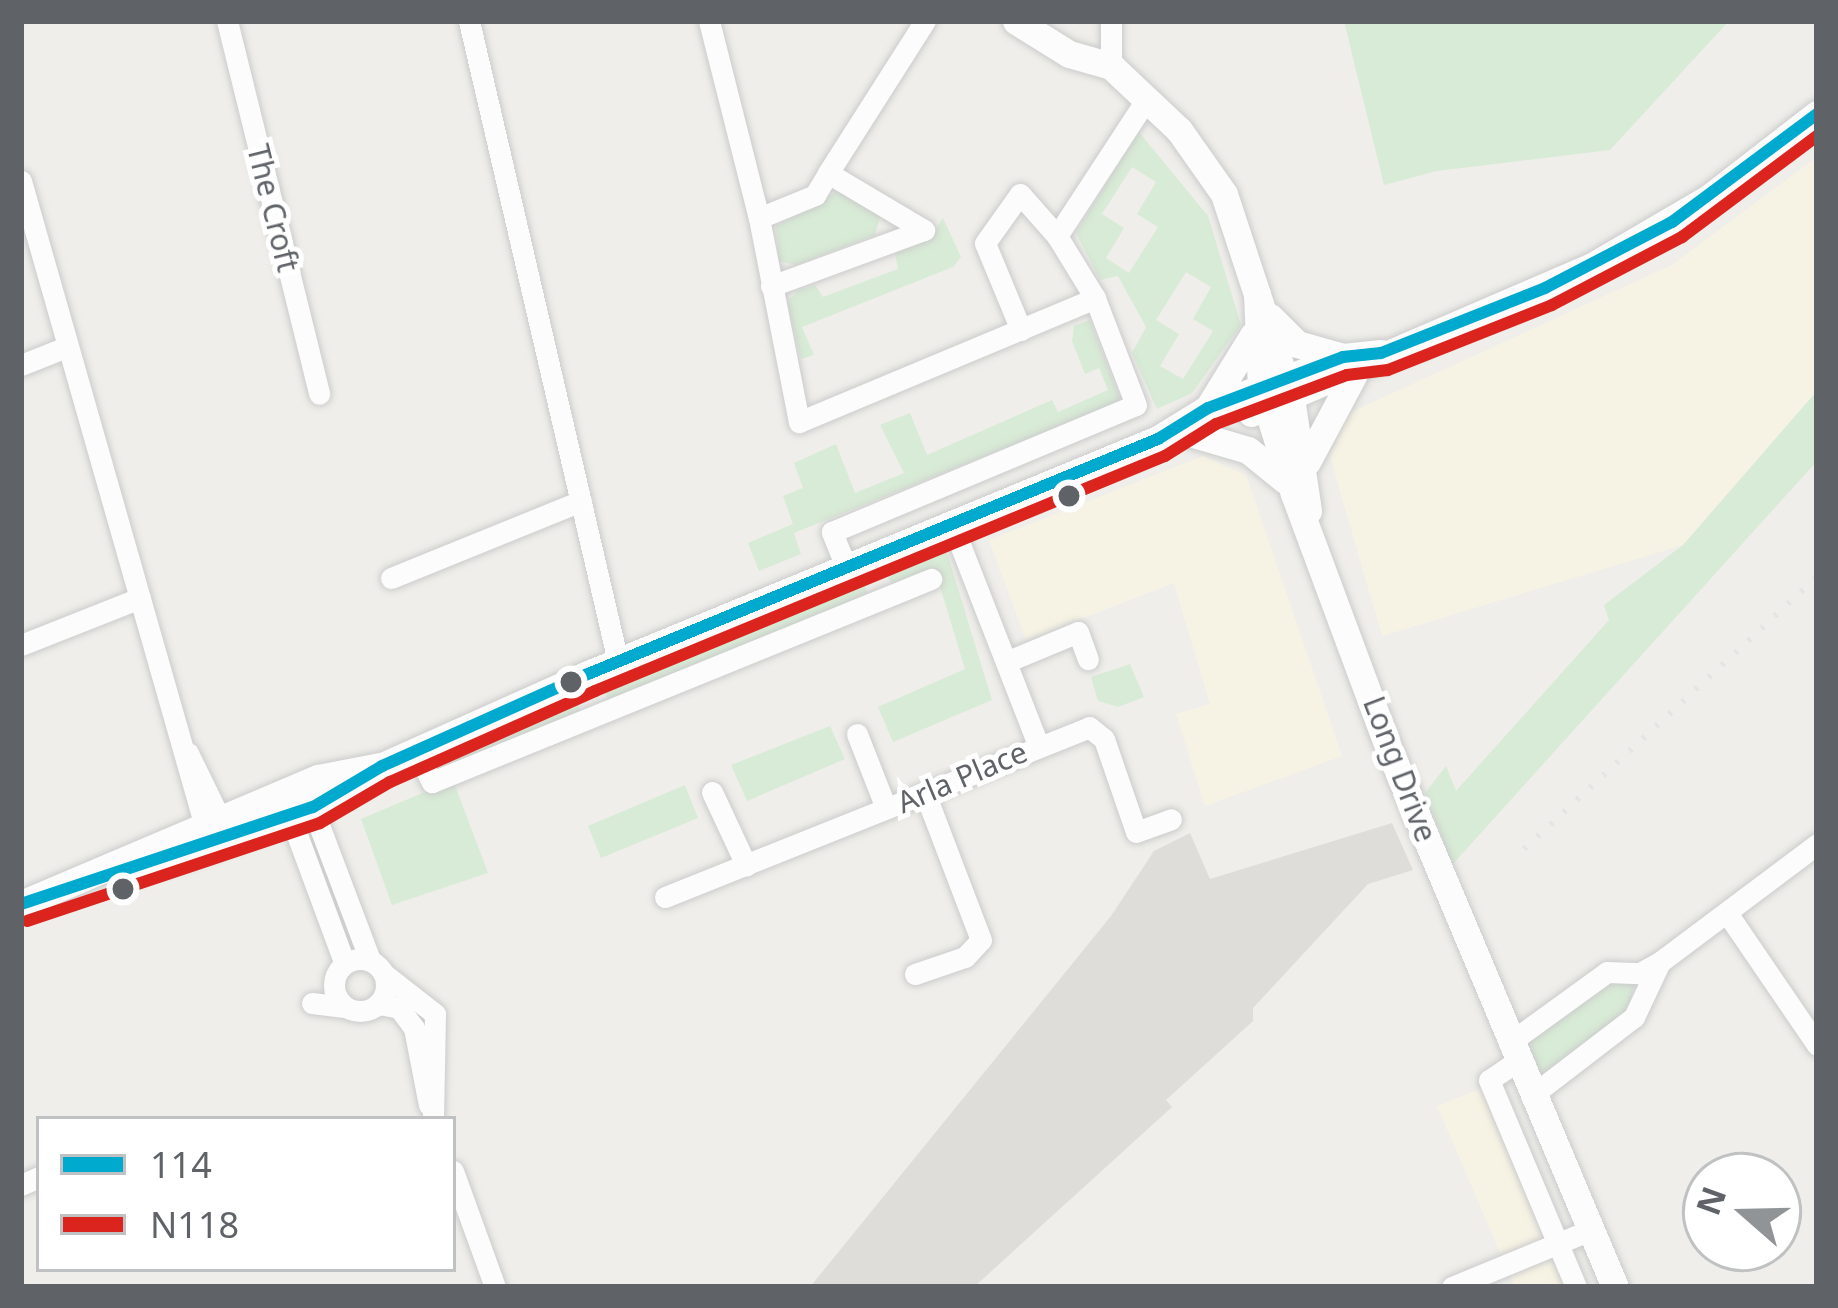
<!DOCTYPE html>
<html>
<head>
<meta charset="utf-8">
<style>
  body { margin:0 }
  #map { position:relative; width:1838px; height:1308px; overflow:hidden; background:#efeeea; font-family:"Noto Sans",sans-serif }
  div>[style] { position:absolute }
  .commercial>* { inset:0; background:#f7f3e4 }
  .industrial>* { inset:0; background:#dfddda }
  .green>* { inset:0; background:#d8ebd6 }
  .roads { filter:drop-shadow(0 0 3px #cbcccc) drop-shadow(0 0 3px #cbcccc) }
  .street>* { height:21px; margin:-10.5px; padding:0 10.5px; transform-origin:10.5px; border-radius:10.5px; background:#fdfcfc }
  .street>.ring { margin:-10.5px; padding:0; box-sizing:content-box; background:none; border:21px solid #fdfcfc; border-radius:50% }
  .secondary>* { height:27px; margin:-13.5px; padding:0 13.5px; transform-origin:13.5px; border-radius:13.5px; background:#fdfcfc }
  .rail>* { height:6px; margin-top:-3px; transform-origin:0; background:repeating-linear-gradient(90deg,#e4e4e4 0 3px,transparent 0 18px) }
  .bus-1>* { height:12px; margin:-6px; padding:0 6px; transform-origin:6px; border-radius:6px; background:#00a9ce }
  .bus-2>* { height:12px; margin:-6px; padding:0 6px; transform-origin:6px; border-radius:6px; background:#dc241f }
  .dots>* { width:33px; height:33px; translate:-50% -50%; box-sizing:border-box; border:6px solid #fff; border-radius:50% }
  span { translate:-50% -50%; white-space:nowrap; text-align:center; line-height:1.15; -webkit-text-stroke:10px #fff; paint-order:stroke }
  .street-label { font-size:30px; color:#5f6368 }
  .frame { position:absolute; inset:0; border:24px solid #5f6368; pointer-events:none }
  .legend { position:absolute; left:36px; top:1116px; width:420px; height:156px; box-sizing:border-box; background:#fff; border:3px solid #bfc1c3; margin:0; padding:15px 21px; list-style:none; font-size:36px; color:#5f6368 }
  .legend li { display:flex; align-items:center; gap:24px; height:60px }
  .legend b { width:60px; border:3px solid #bfc1c3 }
  .north { position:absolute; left:1682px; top:1152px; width:120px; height:120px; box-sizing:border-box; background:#fff; border:3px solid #bfc1c3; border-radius:50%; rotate:290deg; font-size:33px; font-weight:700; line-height:48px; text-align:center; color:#5f6368 }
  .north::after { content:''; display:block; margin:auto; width:42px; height:54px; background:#919496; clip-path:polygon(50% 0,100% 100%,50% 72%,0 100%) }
</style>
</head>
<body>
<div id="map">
  <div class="commercial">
    <div style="clip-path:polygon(1817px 157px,1817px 391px,1683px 545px,1382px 636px,1330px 456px,1347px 414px,1672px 265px)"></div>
    <div style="clip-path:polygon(1203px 456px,1246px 475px,1342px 756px,1205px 806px,1176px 714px,1210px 704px,1174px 583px,1026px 640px,989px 540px)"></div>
    <div style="clip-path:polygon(1485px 1087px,1564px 1287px,1515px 1287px,1437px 1106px)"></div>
  </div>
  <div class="industrial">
    <div style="clip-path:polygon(1392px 823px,1413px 870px,1368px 884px,1253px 1008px,1253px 1021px,1166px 1100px,1172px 1107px,974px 1287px,810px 1287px,1111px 916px,1154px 851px,1190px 833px,1210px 879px)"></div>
  </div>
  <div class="green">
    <div style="clip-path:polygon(1344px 21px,1729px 21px,1610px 150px,1437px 171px,1384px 185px)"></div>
    <div style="clip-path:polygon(evenodd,1138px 131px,1208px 216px,1241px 325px,1192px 393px,1157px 409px,1132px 353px,1146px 327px,1118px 276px,1100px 280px,1076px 233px,1138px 131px,1132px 167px,1156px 182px,1137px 214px,1158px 227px,1129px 273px,1106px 258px,1124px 228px,1102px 214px,1132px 167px,1138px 131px,1186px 272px,1211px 287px,1193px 319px,1213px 331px,1183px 379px,1160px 366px,1179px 334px,1156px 320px,1186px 272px)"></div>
    <div style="clip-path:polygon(842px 189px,881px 214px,875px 235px,796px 265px,779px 261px,776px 226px)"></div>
    <div style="clip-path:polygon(943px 218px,961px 257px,953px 267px,802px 327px,814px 355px,801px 359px,787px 302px,798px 290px,815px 285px,823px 297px,898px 269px,894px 249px,931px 236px)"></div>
    <div style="clip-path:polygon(1090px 320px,1121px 401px,794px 533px,801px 554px,759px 571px,748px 543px,793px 524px,783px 496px,803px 488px,794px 463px,836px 444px,855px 493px,904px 473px,880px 425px,910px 413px,927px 455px,1052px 400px,1058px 412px,1108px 390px,1099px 368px,1085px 374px,1072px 341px,1074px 326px)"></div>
    <div style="clip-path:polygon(1817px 391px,1817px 461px,1452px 865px,1425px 793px,1446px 766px,1456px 791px,1609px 620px,1604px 605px,1683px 545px)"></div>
    <div style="clip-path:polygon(945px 546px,992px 700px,893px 742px,878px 707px,965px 669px,935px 570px,893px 587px,885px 571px)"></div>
    <div style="clip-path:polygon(859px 572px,868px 594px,608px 701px,602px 680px)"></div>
    <div style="clip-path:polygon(1130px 664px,1144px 697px,1118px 707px,1098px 701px,1091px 677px)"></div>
    <div style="clip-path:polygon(575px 690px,580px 711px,456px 762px,453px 753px,503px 721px)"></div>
    <div style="clip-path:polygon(830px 726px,845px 759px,747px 801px,731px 765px)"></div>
    <div style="clip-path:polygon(453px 780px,488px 873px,392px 905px,361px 819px)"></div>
    <div style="clip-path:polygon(685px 785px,698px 818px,601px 858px,588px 826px)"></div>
    <div style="clip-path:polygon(1635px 981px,1628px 1012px,1542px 1076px,1524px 1044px,1600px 982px)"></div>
  </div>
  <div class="roads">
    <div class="street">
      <div style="left:227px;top:21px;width:384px;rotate:76.1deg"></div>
      <div style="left:469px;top:21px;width:658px;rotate:76.91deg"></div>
      <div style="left:709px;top:21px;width:203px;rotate:75.8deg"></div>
      <div style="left:759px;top:218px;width:61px;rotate:-22.3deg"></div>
      <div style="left:815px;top:195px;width:26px;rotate:-59deg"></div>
      <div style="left:828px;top:173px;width:112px;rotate:30.7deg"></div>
      <div style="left:924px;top:230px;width:163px;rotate:159.9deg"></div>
      <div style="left:1111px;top:21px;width:45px;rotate:90deg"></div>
      <div style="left:828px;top:173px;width:180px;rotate:-57.5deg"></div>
      <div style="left:21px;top:181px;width:682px;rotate:74.09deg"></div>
      <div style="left:759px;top:218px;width:208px;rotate:78.9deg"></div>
      <div style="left:799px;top:422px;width:321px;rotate:-22.7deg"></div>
      <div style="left:1021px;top:330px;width:94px;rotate:-112.5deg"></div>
      <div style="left:985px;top:243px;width:60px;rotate:-54.5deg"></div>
      <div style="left:1020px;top:194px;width:56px;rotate:48.6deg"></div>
      <div style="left:21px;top:365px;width:48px;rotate:-21.8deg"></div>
      <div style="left:952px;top:524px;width:239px;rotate:68.7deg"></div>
      <div style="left:846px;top:567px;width:38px;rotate:-112deg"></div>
      <div style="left:832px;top:532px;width:329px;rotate:-22.7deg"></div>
      <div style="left:1136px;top:405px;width:115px;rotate:-111deg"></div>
      <div style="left:1095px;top:298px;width:73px;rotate:-121.5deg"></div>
      <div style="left:1057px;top:236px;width:163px;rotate:-56.8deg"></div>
      <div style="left:391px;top:578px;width:205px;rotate:-22.1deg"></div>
      <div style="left:21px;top:645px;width:128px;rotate:-21.6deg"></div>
      <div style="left:1006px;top:662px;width:78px;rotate:-22.6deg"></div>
      <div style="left:1078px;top:632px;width:29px;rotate:70deg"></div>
      <div style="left:857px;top:734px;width:79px;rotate:68.6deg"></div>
      <div style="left:416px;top:751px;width:35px;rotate:63deg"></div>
      <div style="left:432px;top:782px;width:539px;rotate:-22.14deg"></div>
      <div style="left:188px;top:753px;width:89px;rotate:64deg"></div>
      <div style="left:712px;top:792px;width:81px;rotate:65deg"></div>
      <div style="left:308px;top:796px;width:175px;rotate:69.3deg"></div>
      <div style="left:286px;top:805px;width:167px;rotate:69.7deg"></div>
      <div style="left:665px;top:897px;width:457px;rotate:-21.8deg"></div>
      <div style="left:1089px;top:727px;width:19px;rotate:39deg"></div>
      <div style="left:1104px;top:739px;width:98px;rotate:71deg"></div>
      <div style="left:1136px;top:832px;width:37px;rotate:-20deg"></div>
      <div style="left:1727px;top:913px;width:160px;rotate:55.7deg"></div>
      <div class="ring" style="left:334px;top:959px;width:31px;height:31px"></div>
      <div style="left:1660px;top:962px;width:196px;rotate:-36.9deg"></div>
      <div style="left:384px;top:974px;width:65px;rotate:38.1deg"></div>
      <div style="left:435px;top:1014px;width:103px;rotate:91.1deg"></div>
      <div style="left:915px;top:974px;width:53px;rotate:-18.8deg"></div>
      <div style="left:965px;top:957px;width:23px;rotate:-47deg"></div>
      <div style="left:981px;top:940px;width:157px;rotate:-110.9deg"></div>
      <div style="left:312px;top:1003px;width:33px;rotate:7deg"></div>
      <div style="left:379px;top:1004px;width:20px;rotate:11deg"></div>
      <div style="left:399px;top:1008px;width:25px;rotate:53deg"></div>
      <div style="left:414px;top:1028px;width:78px;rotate:79deg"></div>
      <div style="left:1509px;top:1043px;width:121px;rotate:-35.9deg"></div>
      <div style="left:1607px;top:972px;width:33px;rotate:2deg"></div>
      <div style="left:1640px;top:973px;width:23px;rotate:-29deg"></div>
      <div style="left:1660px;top:962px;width:61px;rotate:115.3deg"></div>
      <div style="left:1634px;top:1017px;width:130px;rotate:142.5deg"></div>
      <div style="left:1516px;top:1062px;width:32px;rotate:146deg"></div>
      <div style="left:1489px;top:1080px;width:225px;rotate:67.2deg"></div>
      <div style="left:453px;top:1171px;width:123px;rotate:70.1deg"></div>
      <div style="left:21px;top:1185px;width:20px;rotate:-24deg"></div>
      <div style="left:1452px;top:1287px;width:149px;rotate:-22.4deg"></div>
    </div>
    <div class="secondary">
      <div style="left:1016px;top:21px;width:62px;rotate:31.9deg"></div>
      <div style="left:1069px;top:54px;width:44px;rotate:15.9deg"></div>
      <div style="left:1111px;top:66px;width:93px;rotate:43.3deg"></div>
      <div style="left:1179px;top:130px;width:78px;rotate:54.9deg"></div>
      <div style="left:1224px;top:194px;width:215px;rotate:71.8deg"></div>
      <div style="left:1291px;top:398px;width:114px;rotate:81.4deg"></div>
      <div style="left:1257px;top:294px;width:94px;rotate:87.6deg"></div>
      <div style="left:1261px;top:388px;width:111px;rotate:72.7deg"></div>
      <div style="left:1294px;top:494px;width:275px;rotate:69.6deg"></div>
      <div style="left:1390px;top:752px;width:580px;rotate:67.19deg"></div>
      <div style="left:1270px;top:317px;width:38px;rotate:45deg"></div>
      <div style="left:1297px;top:344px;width:48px;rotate:15.8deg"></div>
      <div style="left:1208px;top:408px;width:86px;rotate:-58.3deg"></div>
      <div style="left:1251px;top:413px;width:371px;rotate:-23.3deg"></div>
      <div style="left:1592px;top:266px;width:137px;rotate:-30.3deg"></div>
      <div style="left:1710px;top:197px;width:135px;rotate:-37.8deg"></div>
      <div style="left:1190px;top:433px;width:60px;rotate:16.3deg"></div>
      <div style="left:1248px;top:450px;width:48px;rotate:39deg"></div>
      <div style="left:1307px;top:462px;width:100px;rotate:-61.9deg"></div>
      <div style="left:109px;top:868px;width:70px;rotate:-9.1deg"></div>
      <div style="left:178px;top:857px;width:144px;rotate:-20.3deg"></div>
      <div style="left:313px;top:807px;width:80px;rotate:-30.7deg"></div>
      <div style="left:382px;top:766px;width:226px;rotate:-24.1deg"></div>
      <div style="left:588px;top:674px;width:617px;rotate:-22.41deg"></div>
      <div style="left:1158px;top:439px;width:59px;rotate:-31.8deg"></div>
      <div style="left:1208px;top:408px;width:144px;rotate:-20.7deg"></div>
      <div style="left:1343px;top:357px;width:38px;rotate:-6deg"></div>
      <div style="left:21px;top:904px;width:323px;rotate:-23deg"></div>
      <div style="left:318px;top:778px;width:63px;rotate:-11deg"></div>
    </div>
  </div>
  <div class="rail">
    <div style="left:1524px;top:849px;width:400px;rotate:-42.9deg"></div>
  </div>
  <div class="bus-1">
    <div style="left:21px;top:904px;width:308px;rotate:-18.4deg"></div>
    <div style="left:313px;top:807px;width:80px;rotate:-30.7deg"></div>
    <div style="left:382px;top:766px;width:226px;rotate:-24.1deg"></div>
    <div style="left:588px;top:674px;width:617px;rotate:-22.41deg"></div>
    <div style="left:1158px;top:439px;width:59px;rotate:-31.8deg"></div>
    <div style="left:1208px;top:408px;width:144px;rotate:-20.7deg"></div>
    <div style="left:1343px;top:357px;width:38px;rotate:-6deg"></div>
    <div style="left:1381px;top:353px;width:176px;rotate:-21.6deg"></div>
    <div style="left:1545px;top:288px;width:143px;rotate:-27.5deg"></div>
    <div style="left:1672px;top:222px;width:181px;rotate:-36.7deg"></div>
  </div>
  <div class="bus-2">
    <div style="left:27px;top:921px;width:309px;rotate:-18.5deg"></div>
    <div style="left:320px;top:823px;width:81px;rotate:-30.4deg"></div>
    <div style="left:390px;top:782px;width:224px;rotate:-23.9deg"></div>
    <div style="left:595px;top:691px;width:617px;rotate:-22.41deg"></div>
    <div style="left:1165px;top:456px;width:60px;rotate:-32.1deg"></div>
    <div style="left:1216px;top:424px;width:140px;rotate:-20.5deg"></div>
    <div style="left:1347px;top:375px;width:41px;rotate:-7deg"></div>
    <div style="left:1388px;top:370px;width:176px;rotate:-21.6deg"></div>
    <div style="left:1552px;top:305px;width:147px;rotate:-27.6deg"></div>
    <div style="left:1682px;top:237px;width:169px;rotate:-36.8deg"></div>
  </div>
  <div class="dots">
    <div style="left:1069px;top:496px;background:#5f6368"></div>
    <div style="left:571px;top:682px;background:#5f6368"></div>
    <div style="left:123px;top:889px;background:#5f6368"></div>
  </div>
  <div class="street-label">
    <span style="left:273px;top:208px;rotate:76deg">The Croft</span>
    <span style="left:1400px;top:769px;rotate:69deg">Long Drive</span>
    <span style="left:962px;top:777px;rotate:-23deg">Arla Place</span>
  </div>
  <div class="frame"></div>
  <ul class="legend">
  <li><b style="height:15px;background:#00a9ce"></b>114</li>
  <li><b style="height:15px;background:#dc241f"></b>N118</li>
  </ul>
  <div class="north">N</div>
</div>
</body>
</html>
